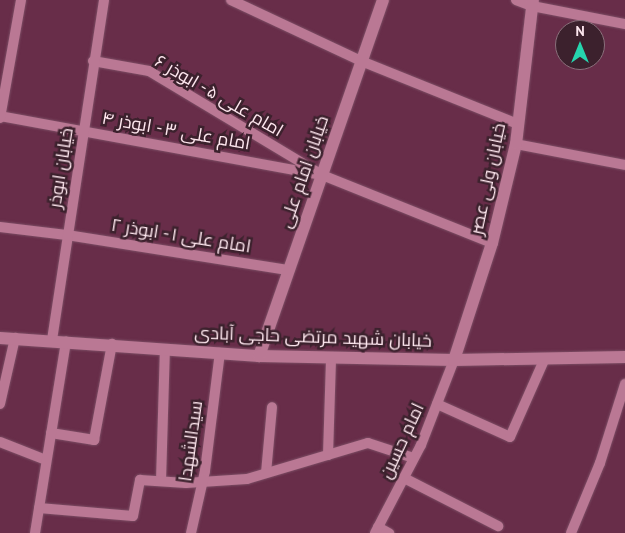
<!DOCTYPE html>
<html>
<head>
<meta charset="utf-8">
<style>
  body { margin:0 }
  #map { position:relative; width:625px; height:533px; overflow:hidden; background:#682d49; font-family:"PT Sans",Cairo,sans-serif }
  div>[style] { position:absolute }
  .roads { filter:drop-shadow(0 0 1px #7c4e65) drop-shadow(0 0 1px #7c4e65) }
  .minor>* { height:10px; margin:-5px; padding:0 5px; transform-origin:5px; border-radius:5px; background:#ba7894 }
  .tertiary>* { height:12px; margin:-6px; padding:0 6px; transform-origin:6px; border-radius:6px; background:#ba7894 }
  span { translate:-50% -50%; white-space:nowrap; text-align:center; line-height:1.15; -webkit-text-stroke:5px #3c212d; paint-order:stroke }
  .street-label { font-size:18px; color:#fee7ef }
  .north { position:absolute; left:555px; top:20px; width:50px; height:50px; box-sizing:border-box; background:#3c212d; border:1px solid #8a707b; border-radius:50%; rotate:0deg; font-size:14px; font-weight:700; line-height:20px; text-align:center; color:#fee7ef }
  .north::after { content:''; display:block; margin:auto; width:18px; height:22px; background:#26d5ae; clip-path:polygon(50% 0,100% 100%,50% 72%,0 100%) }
</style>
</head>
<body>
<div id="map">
  <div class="roads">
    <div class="minor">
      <div style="left:231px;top:0;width:144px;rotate:25.1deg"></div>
      <div style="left:361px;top:61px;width:169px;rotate:21.9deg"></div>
      <div style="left:516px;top:0;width:17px;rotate:21deg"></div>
      <div style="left:532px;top:6px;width:95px;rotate:11deg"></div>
      <div style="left:93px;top:61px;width:57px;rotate:10.1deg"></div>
      <div style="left:149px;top:71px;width:202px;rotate:31deg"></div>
      <div style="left:322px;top:175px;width:183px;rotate:21.8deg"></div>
      <div style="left:0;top:116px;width:321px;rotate:10.4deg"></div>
      <div style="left:0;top:118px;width:120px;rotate:-79.9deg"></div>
      <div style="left:516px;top:144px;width:111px;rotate:10.9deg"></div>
      <div style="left:0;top:227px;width:67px;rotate:6.8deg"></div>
      <div style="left:67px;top:235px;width:225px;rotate:9deg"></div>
      <div style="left:52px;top:340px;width:344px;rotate:-81.3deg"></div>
      <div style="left:0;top:404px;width:68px;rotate:-77.2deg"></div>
      <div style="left:437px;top:404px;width:80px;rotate:24.3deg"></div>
      <div style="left:510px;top:437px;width:86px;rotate:-66.1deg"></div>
      <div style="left:51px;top:433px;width:44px;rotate:9.2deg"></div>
      <div style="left:94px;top:440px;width:98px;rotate:-79.4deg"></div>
      <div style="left:0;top:442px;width:49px;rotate:21.4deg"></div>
      <div style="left:328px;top:455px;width:97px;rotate:-88.2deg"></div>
      <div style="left:266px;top:473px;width:66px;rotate:-84.8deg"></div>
      <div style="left:404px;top:478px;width:106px;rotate:27.1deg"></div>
      <div style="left:161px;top:481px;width:132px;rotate:-88.3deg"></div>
      <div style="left:39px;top:508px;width:94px;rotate:4.9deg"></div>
      <div style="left:133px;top:516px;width:37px;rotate:-79deg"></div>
      <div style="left:140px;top:480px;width:46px;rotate:3.7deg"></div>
      <div style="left:186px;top:483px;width:61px;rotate:-3.8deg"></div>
      <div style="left:247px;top:479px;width:126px;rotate:-16.6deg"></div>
      <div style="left:368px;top:443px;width:48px;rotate:18.1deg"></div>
      <div style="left:378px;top:527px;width:13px;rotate:29deg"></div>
      <div style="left:35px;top:533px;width:194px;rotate:-80.8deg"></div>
      <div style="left:191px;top:533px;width:64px;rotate:-77.3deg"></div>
      <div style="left:205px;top:471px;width:119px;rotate:-82.8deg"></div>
      <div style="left:375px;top:533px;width:99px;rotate:-62.4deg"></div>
      <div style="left:421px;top:445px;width:91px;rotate:-68.8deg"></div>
      <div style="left:571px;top:533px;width:76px;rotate:-67.5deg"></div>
      <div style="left:600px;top:463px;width:83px;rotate:-72.4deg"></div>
    </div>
    <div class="tertiary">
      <div style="left:0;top:338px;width:260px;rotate:4deg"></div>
      <div style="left:259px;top:356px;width:195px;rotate:1.2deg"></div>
      <div style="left:454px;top:360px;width:171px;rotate:-1deg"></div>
      <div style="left:259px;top:356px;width:377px;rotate:-70.8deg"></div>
      <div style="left:454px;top:360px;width:123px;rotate:-72deg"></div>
      <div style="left:492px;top:243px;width:102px;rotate:-76.4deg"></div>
      <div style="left:516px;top:144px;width:145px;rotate:-83.3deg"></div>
    </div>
  </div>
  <div class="street-label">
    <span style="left:219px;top:96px;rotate:30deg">امام علی ۵ - ابوذر ۶</span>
    <span style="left:176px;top:131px;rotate:10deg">امام علی ۳ - ابوذر ۴</span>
    <span style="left:61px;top:168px;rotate:-81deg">خیابان ابوذر</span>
    <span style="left:304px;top:172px;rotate:-71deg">خیابان امام علی</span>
    <span style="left:488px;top:179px;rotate:-78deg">خیابان ولی عصر</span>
    <span style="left:181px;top:236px;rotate:9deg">امام علی ۱ - ابوذر ۲</span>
    <span style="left:313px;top:337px;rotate:2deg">خیابان شهید مرتضی حاجی آبادی</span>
    <span style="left:191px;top:441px;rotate:-82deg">سیدالشهدا</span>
    <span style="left:402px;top:441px;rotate:-65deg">امام حسین</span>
  </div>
  <div class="north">N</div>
</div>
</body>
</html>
